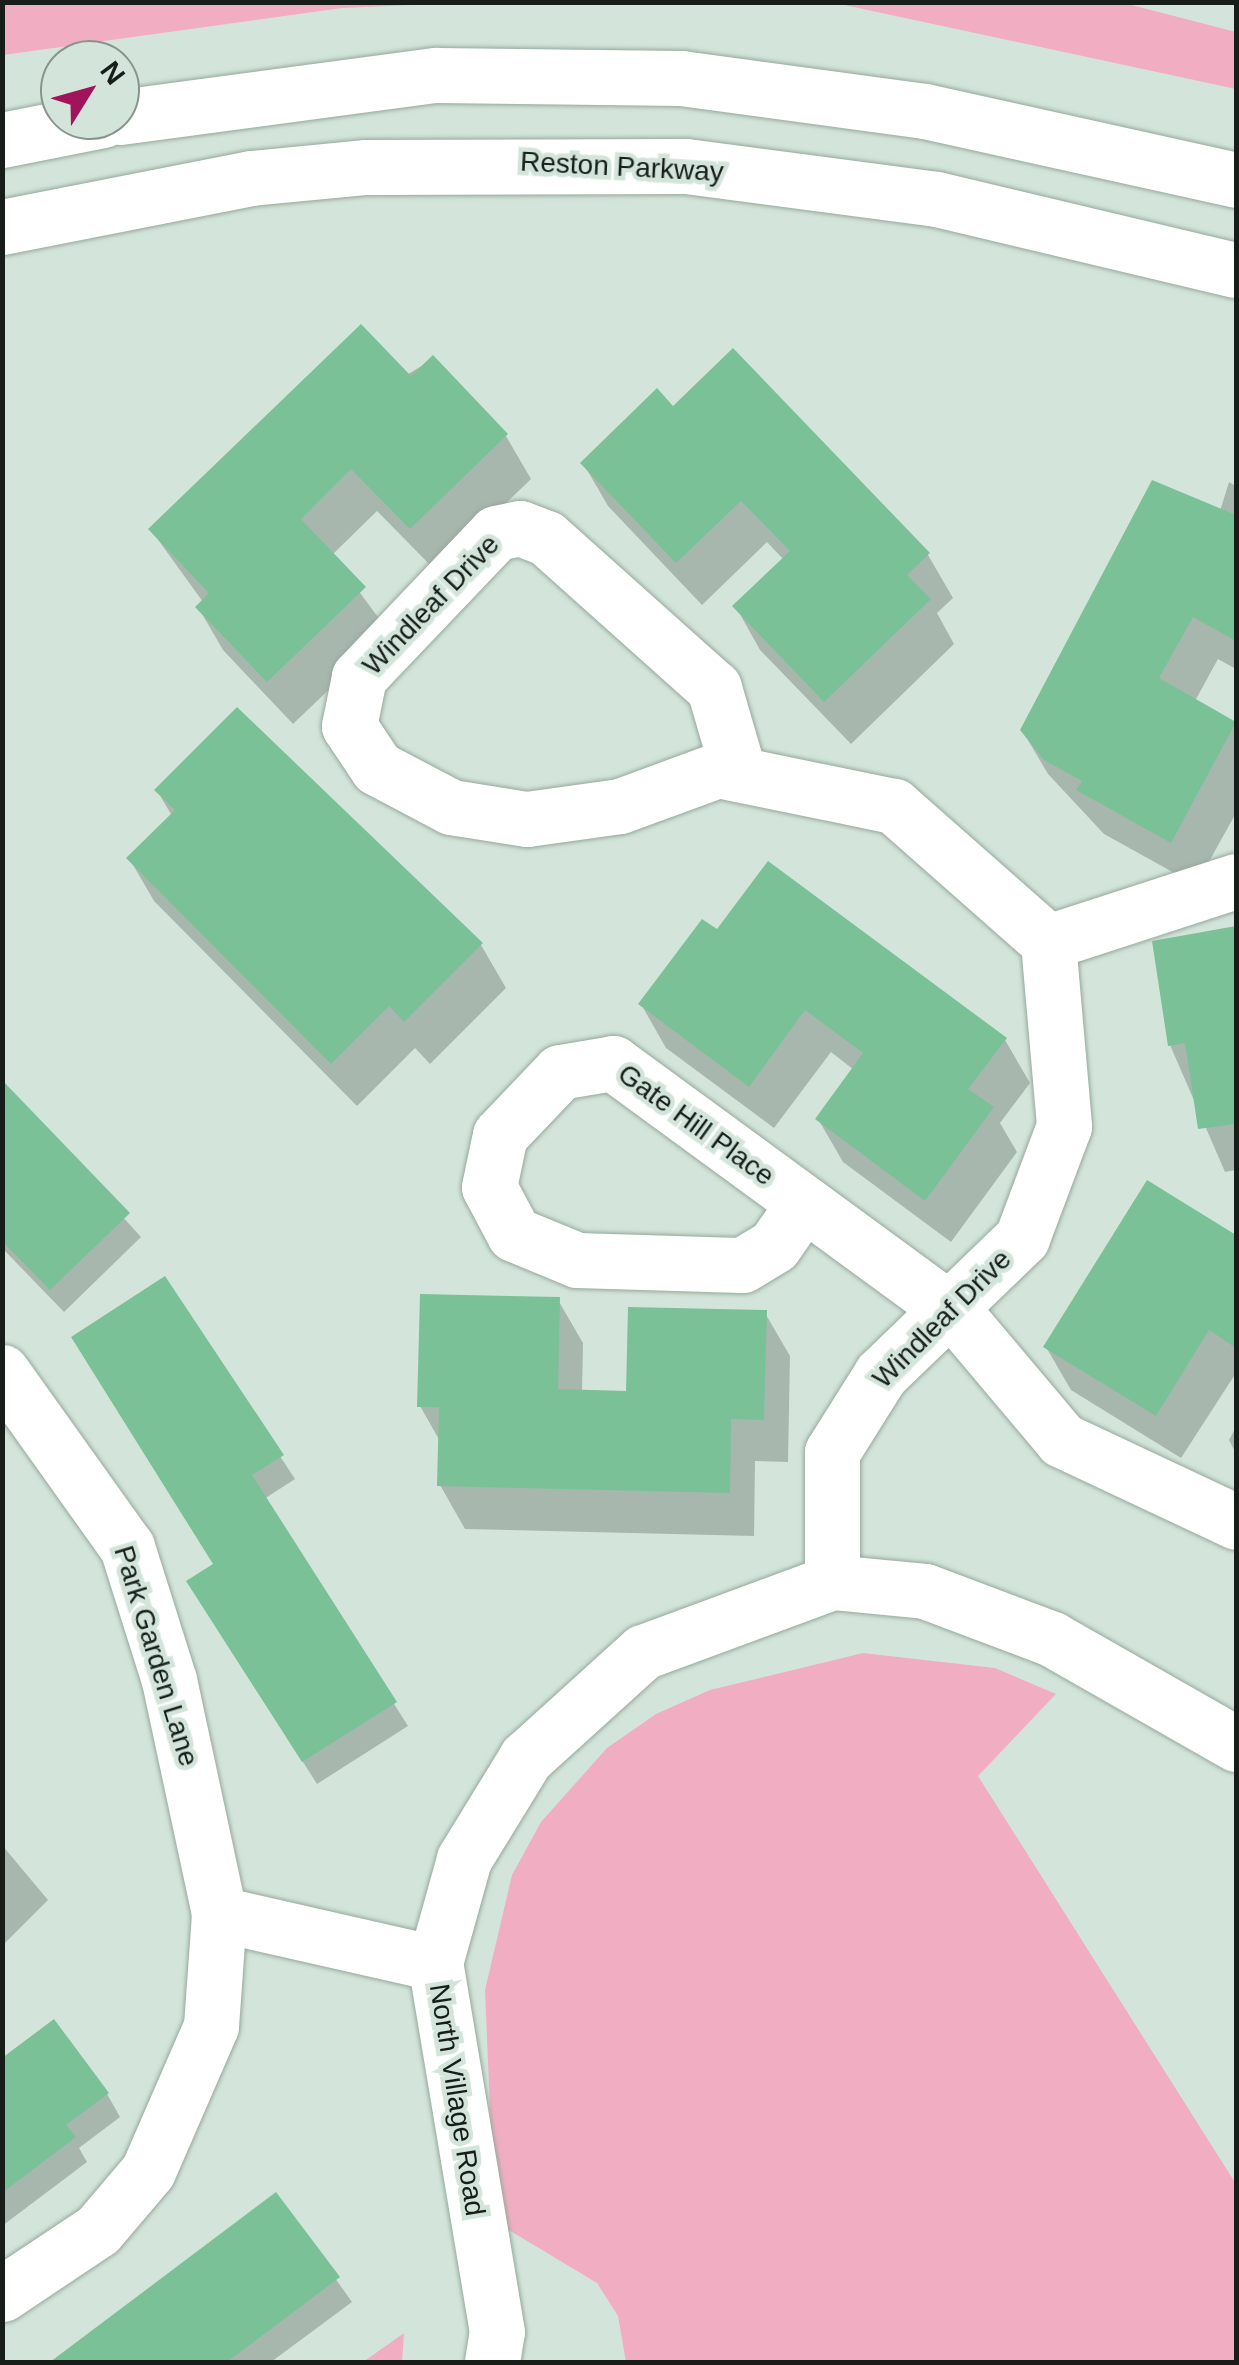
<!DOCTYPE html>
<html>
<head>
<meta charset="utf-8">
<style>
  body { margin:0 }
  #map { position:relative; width:1239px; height:2365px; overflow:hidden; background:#d3e5da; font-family:Arial,sans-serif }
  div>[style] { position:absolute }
  .green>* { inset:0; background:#f1aec3 }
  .shadow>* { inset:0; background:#0003 }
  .building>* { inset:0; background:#7ac198 }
  .roads { filter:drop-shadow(0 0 2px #96a89d) drop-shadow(0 0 2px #96a89d) }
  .street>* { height:55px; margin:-27.5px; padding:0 27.5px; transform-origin:27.5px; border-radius:27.5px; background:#fff }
  .secondary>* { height:55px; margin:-27.5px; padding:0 27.5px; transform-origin:27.5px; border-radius:27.5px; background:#fff }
  .primary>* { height:55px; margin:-27.5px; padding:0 27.5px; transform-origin:27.5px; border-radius:27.5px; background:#fff }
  span { translate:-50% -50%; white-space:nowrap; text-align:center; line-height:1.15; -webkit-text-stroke:9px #d3e5da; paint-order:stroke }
  .street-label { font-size:28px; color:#171e1a }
  .frame { position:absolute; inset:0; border:5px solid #171e1a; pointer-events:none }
  .north { position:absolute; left:40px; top:40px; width:100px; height:100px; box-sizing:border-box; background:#d3e5da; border:2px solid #88958d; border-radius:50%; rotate:53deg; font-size:28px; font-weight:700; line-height:40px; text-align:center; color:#171e1a }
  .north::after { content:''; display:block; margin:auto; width:35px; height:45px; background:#a1135a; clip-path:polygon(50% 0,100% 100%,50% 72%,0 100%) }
</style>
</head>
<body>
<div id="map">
  <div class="green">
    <div style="clip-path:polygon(3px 2px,459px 2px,459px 3px,342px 8px,3px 55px)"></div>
    <div style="clip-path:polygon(835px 3px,1124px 3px,1236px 32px,1236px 89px)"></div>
    <div style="clip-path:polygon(863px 1653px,995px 1668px,1056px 1694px,978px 1776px,1236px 2184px,1236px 2362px,626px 2362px,618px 2316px,597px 2283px,504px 2227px,494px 2206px,485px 1990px,512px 1875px,541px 1822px,607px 1748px,656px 1714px,710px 1690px)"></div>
    <div style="clip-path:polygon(404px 2333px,402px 2362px,363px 2362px)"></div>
  </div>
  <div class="shadow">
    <div style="clip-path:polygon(433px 359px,506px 436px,531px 479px,436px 571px,377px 511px,332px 555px,389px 632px,293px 724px,223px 650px,198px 607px,203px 602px,151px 530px)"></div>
    <div style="clip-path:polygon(673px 409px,928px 555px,953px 598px,937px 613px,954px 644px,851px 744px,760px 650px,736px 607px,784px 560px,767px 542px,702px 605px,608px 506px,583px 463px)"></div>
    <div style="clip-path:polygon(1229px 482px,1236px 486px,1236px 669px,1218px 659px,1195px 701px,1236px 725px,1236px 813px,1196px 885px,1104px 834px,1048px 774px,1022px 730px,1220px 511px)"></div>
    <div style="clip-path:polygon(237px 711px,481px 945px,506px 988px,430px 1064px,415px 1048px,357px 1106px,154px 901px,129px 858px,172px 816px,157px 790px)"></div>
    <div style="clip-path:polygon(1236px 929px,1236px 1170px,1225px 1172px,1170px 1045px,1155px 943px)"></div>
    <div style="clip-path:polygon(717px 933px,1005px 1040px,1030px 1083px,1000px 1123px,1017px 1152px,951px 1242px,843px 1162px,818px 1119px,854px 1070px,831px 1052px,774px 1128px,666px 1048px,641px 1004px)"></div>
    <div style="clip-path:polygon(2px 1084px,141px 1237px,64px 1312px,2px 1248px)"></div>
    <div style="clip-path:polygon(1148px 1183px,1236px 1238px,1236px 1373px,1181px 1458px,1071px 1390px,1046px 1347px)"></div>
    <div style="clip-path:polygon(164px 1279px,295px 1479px,264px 1499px,408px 1726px,317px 1784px,203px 1605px,216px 1565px)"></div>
    <div style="clip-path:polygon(558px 1300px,583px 1343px,582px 1392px,628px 1394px,765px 1313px,790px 1356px,788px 1462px,755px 1461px,754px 1536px,465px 1529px,440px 1485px,441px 1443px,420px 1406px)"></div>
    <div style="clip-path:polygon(1236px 1427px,1236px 1454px,1229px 1440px)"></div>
    <div style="clip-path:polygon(2px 1845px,48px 1900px,2px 1946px)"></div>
    <div style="clip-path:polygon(2px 2061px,107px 2094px,120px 2117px,79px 2148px,87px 2162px,2px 2226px)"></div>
    <div style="clip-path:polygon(276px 2195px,352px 2302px,271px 2362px,54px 2362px)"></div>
  </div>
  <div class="building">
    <div style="clip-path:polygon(361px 324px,411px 376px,433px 355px,508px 434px,410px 529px,351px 469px,301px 519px,366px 587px,267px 682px,195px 607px,209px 593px,148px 529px)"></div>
    <div style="clip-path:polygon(733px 348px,930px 553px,907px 575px,931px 599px,824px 702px,732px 606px,790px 551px,741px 501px,676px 563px,580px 463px,657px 388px,673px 406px)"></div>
    <div style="clip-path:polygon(1152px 480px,1236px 515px,1236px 641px,1193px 617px,1159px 678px,1236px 722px,1171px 843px,1076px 790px,1082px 781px,1044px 760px,1020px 730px)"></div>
    <div style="clip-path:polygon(237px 707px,483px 943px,404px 1022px,389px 1006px,331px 1064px,126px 858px,175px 810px,154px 790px)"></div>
    <div style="clip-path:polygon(768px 861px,1007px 1038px,968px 1089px,994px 1107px,925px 1201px,815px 1119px,863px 1053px,805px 1010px,749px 1087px,638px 1004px,702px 919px,717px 929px)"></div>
    <div style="clip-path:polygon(1236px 926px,1236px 1124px,1198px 1129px,1185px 1043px,1168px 1046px,1152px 941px)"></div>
    <div style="clip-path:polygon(2px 1080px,130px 1213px,50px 1290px,2px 1241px)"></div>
    <div style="clip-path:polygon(1147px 1180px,1236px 1235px,1236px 1348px,1209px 1330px,1156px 1416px,1043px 1347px)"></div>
    <div style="clip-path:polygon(165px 1276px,284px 1455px,252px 1475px,397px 1702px,302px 1762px,186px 1581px,213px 1564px,71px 1337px)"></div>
    <div style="clip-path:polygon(420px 1294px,560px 1297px,558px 1389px,626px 1391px,628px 1307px,767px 1310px,764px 1420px,731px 1419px,730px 1493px,437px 1486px,439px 1407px,417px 1407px)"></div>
    <div style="clip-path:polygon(54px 2019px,109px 2093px,66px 2125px,76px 2137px,2px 2193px,2px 2058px)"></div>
    <div style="clip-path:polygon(276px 2192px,340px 2277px,227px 2362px,50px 2362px)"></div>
  </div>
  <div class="roads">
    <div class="street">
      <div style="left:739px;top:774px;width:90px;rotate:-106.2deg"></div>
      <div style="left:714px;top:688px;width:225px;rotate:-138.2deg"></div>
      <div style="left:546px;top:538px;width:28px;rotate:-159deg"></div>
      <div style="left:520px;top:528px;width:25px;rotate:168deg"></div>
      <div style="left:496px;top:533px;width:199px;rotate:133.6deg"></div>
      <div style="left:359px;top:677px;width:50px;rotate:101.5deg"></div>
      <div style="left:349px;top:726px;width:50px;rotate:56.3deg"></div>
      <div style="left:377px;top:768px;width:84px;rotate:27.8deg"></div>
      <div style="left:451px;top:807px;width:77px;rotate:9deg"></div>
      <div style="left:527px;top:819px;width:94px;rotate:-8deg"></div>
      <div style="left:620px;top:806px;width:104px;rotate:-20.2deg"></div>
      <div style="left:718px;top:770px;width:180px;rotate:11.6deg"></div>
      <div style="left:894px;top:806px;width:205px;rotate:41.4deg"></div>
      <div style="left:1048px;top:942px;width:185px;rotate:85deg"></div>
      <div style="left:1064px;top:1126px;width:120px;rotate:110.6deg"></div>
      <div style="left:1022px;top:1238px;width:196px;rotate:136deg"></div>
      <div style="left:881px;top:1374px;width:92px;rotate:122.1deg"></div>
      <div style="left:832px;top:1452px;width:130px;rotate:90deg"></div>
      <div style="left:1048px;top:942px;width:198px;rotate:-18deg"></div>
      <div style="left:804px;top:1203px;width:52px;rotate:124.9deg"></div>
      <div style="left:774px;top:1246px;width:37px;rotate:149deg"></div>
      <div style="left:742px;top:1265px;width:165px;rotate:-178.3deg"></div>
      <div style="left:577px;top:1260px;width:68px;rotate:-157.6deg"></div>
      <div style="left:514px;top:1234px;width:53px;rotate:-118deg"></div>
      <div style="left:489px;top:1187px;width:53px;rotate:-78.1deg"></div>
      <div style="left:500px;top:1135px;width:87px;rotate:-46.4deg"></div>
      <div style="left:560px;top:1072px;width:54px;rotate:-9.6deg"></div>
      <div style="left:613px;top:1063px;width:424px;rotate:36.2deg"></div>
      <div style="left:955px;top:1313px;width:166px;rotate:49.9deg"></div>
      <div style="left:1062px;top:1440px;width:192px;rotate:25.2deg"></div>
      <div style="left:2px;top:1372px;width:215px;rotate:54.5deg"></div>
      <div style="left:127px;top:1547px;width:139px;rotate:72.5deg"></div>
      <div style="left:169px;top:1680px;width:239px;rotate:77.9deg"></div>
      <div style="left:2px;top:2294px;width:115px;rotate:-33.7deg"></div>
      <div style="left:98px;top:2230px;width:77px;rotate:-49.7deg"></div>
      <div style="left:148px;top:2171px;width:158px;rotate:-66.5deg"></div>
      <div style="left:211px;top:2026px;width:112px;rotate:-85.9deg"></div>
      <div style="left:219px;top:1914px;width:221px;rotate:12.8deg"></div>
    </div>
    <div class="secondary">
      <div style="left:492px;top:2362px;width:30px;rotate:-81deg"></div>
      <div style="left:497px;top:2332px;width:374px;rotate:-99.5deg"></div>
      <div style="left:435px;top:1963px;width:108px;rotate:-74.4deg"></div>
      <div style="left:464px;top:1859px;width:119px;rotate:-58.5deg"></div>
      <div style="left:526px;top:1758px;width:158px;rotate:-42.2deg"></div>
      <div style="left:643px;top:1652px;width:202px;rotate:-20.3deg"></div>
      <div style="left:832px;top:1582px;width:93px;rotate:5.5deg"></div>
      <div style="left:925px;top:1591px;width:136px;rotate:20.7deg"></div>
      <div style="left:1052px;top:1639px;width:212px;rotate:29.7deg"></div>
    </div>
    <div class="primary">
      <div style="left:120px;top:117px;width:319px;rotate:-7.6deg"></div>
      <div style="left:436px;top:75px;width:245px;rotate:0.7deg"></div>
      <div style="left:681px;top:78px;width:246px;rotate:7.7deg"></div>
      <div style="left:925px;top:111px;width:319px;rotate:12.5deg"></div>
      <div style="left:2px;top:140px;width:103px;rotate:-11.2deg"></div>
      <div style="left:2px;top:227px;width:254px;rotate:-11.1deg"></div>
      <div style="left:251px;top:178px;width:116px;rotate:-5.5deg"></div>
      <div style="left:366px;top:167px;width:320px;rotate:-0.2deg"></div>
      <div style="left:686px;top:166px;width:253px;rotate:7.5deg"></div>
      <div style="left:937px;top:199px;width:307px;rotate:13.4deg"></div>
    </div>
  </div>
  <div class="street-label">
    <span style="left:622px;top:167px;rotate:3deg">Reston Parkway</span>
    <span style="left:431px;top:605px;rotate:-46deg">Windleaf Drive</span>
    <span style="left:696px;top:1125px;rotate:36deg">Gate Hill Place</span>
    <span style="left:942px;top:1319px;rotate:-45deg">Windleaf Drive</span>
    <span style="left:156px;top:1656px;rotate:73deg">Park Garden Lane</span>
    <span style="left:457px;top:2100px;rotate:81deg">North Village Road</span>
  </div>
  <div class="frame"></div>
  <div class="north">N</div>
</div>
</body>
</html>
